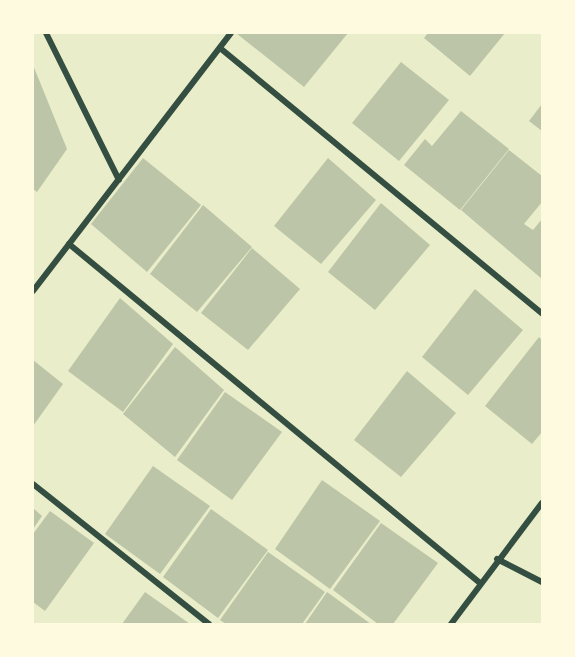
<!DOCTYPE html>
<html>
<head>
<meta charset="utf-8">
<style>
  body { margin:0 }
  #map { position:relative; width:575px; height:657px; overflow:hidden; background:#e9edc9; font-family:Quicksand,sans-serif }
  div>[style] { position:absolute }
  .building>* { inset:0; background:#bcc5a7 }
  .minor>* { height:6px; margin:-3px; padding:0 3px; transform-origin:3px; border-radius:3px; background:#344e41 }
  span { translate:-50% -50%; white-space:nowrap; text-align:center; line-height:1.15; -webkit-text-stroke:6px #fefae0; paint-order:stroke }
  .frame { position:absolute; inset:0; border:34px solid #fefae0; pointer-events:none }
</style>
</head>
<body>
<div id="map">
  <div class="building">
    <div style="clip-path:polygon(236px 33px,348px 33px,304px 87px)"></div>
    <div style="clip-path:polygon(428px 33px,505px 33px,470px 76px,424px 38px)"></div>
    <div style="clip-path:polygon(401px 62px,449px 100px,399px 161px,352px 123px)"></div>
    <div style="clip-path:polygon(33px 65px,67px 149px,37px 192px,33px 189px)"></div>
    <div style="clip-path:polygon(542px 104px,542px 131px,529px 121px)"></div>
    <div style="clip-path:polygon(461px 111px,509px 149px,460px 210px,404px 165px,425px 139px,432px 146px)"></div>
    <div style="clip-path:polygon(509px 150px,542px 176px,542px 202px,524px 224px,533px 230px,542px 219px,542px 279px,461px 210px)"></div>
    <div style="clip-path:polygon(143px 158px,201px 205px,147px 272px,91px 224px)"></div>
    <div style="clip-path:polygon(328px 158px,376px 200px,321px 264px,274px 226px)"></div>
    <div style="clip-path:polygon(381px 203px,430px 245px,375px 310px,328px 272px)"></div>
    <div style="clip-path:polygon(203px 205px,252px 247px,197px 312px,150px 274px)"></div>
    <div style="clip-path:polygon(252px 248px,300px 289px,248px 350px,201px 313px)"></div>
    <div style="clip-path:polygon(475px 289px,523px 330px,468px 395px,422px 357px)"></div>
    <div style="clip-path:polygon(120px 298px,173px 344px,123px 412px,68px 371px)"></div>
    <div style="clip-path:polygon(539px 337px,542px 340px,542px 432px,532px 444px,485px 406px)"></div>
    <div style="clip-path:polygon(175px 347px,224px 390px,175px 457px,123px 414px)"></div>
    <div style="clip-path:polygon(33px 360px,63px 384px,33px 426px)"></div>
    <div style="clip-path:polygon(407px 371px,456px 413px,401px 477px,354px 440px)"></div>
    <div style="clip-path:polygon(225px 392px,282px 432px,232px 500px,177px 460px)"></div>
    <div style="clip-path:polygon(153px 466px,210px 506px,160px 574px,105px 534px)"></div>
    <div style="clip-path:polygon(322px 480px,380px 521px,330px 589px,275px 549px)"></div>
    <div style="clip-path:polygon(33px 508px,42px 516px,33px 529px)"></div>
    <div style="clip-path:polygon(211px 509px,268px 550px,218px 618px,163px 577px)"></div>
    <div style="clip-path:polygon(50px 511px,94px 543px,45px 611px,33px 602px,33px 534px)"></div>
    <div style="clip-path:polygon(381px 523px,438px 563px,393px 624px,378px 624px,333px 590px)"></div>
    <div style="clip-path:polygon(268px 552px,325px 592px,302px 624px,226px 624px,220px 620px)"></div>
    <div style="clip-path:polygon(145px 592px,190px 624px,122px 624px)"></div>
    <div style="clip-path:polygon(327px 592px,371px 624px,305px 624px)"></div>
  </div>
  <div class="minor">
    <div style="left:46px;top:33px;width:164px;rotate:63.6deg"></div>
    <div style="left:220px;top:48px;width:417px;rotate:39.5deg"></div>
    <div style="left:69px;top:244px;width:533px;rotate:39.52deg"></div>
    <div style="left:33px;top:291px;width:325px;rotate:-52.5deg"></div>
    <div style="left:33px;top:484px;width:225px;rotate:38.5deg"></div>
    <div style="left:497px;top:559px;width:51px;rotate:27.1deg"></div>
    <div style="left:451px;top:624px;width:151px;rotate:-53.1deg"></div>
  </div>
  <div class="frame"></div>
</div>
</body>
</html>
